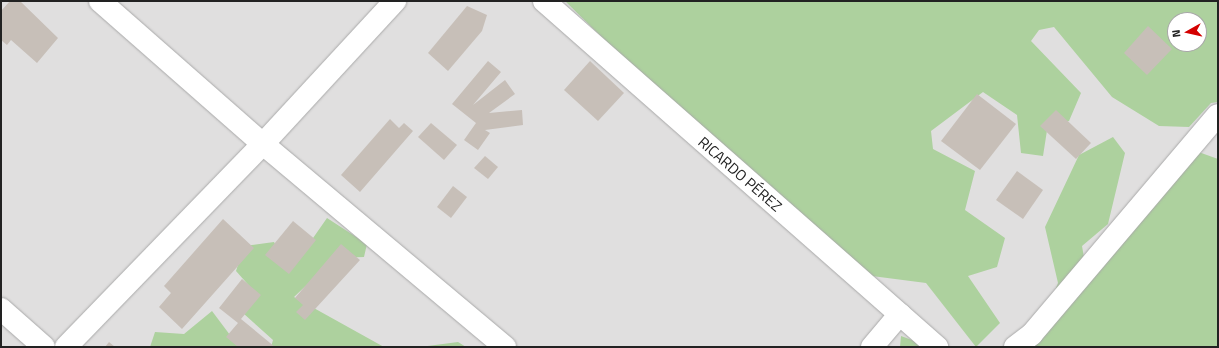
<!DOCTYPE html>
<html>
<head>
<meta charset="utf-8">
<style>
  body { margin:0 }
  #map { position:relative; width:1219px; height:348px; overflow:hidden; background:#f2efe9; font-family:"Titillium Web",sans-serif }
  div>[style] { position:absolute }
  .residential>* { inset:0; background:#e0dfdf }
  .forest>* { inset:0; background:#add19e }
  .building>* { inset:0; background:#c7bfb8 }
  .roads { filter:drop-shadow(0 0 1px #a9a9a9) drop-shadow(0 0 1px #a9a9a9) }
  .minor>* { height:22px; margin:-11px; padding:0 11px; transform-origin:11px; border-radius:11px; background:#fff }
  span { translate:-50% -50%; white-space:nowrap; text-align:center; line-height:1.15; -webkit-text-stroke:3px #fff; paint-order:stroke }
  .street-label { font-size:15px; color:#222 }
  .frame { position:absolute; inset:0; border:2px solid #222; pointer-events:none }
  .north { position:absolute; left:1167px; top:12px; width:40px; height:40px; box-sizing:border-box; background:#fff; border:1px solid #a7a7a7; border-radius:50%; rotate:262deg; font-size:11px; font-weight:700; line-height:16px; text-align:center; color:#222 }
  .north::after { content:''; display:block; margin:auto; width:14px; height:18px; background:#d40000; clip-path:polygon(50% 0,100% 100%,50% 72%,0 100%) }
</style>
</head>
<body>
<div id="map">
  <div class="residential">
    <div style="clip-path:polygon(evenodd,1px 1px,1218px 1px,1218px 347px,1px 347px,1px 1px,1175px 20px,1199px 20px,1199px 44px,1175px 44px,1175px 20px)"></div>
  </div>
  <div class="forest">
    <div style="clip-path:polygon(evenodd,565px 1px,1218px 1px,1218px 102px,1211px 103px,1189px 127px,1159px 126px,1112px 97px,1054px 27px,1039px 30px,1031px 41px,1081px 93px,1069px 121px,1048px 124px,1043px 156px,1021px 153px,1017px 115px,983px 92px,931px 131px,933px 149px,975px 171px,965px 210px,1005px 238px,997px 267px,968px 276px,1000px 323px,976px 347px,926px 283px,841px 272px,565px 1px,1175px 20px,1199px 20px,1199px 44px,1175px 44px,1175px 20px)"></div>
    <div style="clip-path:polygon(1113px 137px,1125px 153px,1108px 224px,1082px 246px,1085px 263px,1103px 267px,1193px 150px,1218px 159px,1218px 347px,1032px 347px,1058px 283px,1045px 227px,1079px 155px)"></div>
    <div style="clip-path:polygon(327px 218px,367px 244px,364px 257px,335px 258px,294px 297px,384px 347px,271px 347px,273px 340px,243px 313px,252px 289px,236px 271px,244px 246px,274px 242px,290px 271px)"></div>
    <div style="clip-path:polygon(212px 311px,239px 347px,150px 347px,155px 332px,184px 334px)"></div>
    <div style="clip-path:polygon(901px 336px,931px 347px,900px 347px)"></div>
    <div style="clip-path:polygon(458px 342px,466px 347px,420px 347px)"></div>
  </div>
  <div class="building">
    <div style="clip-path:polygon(10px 1px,20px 1px,58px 38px,37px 63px,11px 40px,7px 45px,1px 40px,1px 11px)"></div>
    <div style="clip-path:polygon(467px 6px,487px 15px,482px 31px,448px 71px,428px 53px)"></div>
    <div style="clip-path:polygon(1148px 26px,1172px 49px,1147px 75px,1124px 53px)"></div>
    <div style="clip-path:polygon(488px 61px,501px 72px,473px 105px,505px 80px,515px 94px,489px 113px,522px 110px,523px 125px,485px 130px,490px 133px,478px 150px,464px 140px,476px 123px,452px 104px)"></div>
    <div style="clip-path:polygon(590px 61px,624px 93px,598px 121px,564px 90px)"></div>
    <div style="clip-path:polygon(977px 94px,1016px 124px,980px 170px,941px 141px)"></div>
    <div style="clip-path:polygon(1056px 110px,1091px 143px,1076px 159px,1040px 126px)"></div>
    <div style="clip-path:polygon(390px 119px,399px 128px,404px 123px,413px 131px,360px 192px,341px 175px)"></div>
    <div style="clip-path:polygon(431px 123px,457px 145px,444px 160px,418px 137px)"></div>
    <div style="clip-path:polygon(485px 156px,498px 167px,488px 179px,474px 168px)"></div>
    <div style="clip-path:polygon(1017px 171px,1043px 190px,1023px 219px,996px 200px)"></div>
    <div style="clip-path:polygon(453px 186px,467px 197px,451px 218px,437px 207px)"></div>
    <div style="clip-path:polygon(223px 219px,254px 248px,182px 329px,159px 307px,171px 293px,164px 286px)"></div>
    <div style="clip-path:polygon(293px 221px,316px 240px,289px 274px,265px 255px)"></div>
    <div style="clip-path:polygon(341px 244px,360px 260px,305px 320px,296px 312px,303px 305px,295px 298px)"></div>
    <div style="clip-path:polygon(242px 279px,261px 295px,241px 319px,275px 347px,238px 347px,226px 337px,238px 323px,219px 308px)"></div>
    <div style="clip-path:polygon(109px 342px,115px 347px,105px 347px)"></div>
  </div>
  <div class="roads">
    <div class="minor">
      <div style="left:100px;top:1px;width:217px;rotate:41.3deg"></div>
      <div style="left:263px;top:144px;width:316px;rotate:40deg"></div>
      <div style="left:544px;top:1px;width:524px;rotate:41.36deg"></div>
      <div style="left:1px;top:309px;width:57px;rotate:41.5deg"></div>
      <div style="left:66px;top:347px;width:283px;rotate:-45.9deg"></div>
      <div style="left:263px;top:144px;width:195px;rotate:-47.3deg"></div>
      <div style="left:872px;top:347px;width:43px;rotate:-49.7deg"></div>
      <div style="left:1015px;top:347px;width:21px;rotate:-37deg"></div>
      <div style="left:1032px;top:334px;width:287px;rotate:-49.7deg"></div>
    </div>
  </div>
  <div class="street-label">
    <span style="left:740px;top:174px;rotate:41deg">RICARDO PÉREZ</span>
  </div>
  <div class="frame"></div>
  <div class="north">N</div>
</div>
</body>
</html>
